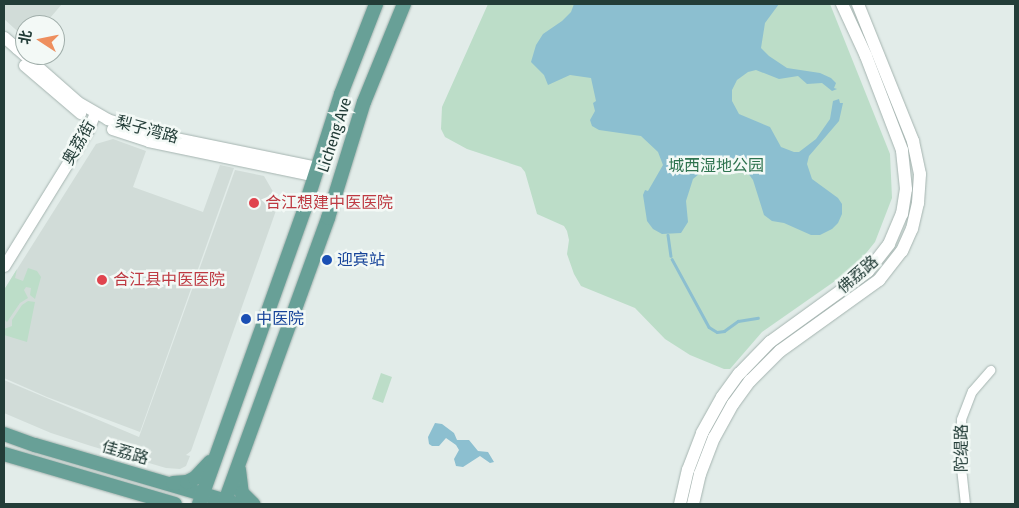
<!DOCTYPE html>
<html>
<head>
<meta charset="utf-8">
<style>
  body { margin:0 }
  #map { position:relative; width:1019px; height:508px; overflow:hidden; background:#e2ece9; font-family:"Fira Sans Condensed","Noto Sans SC",sans-serif }
  div>[style] { position:absolute }
  .built>* { inset:0; background:#d1dcd8 }
  .green>* { inset:0; background:#bcddc8 }
  .water>* { inset:0; background:#8cbfd0 }
  .stream>* { height:2.5px; margin:-1.25px; padding:0 1.25px; transform-origin:1.25px; border-radius:1.25px; background:#8cbfd0 }
  .roads { filter:drop-shadow(0 0 1px #a5b4b0) drop-shadow(0 0 1px #a5b4b0) }
  .minor>* { height:9px; margin:-4.5px; padding:0 4.5px; transform-origin:4.5px; border-radius:4.5px; background:#fff }
  .tertiary>* { height:11px; margin:-5.5px; padding:0 5.5px; transform-origin:5.5px; border-radius:5.5px; background:#fff }
  .secondary>* { height:12px; margin:-6px; padding:0 6px; transform-origin:6px; border-radius:6px; background:#fff }
  .primary>* { height:14px; margin:-7px; padding:0 7px; transform-origin:7px; border-radius:7px; background:#68a097 }
  .dots>* { width:14px; height:14px; translate:-50% -50%; box-sizing:border-box; border:2px solid #f3f9f6; border-radius:50% }
  span { translate:-50% -50%; white-space:nowrap; text-align:center; line-height:1.15; -webkit-text-stroke:5px #f3f9f6; paint-order:stroke }
  .street-label { font-size:16px; color:#233d38 }
  .park-label { font-size:16px; color:#2e734f }
  .health-label { font-size:16px; color:#be3a42 }
  .left { translate:0 -50%; text-align:left }
  .transit-label { font-size:16px; color:#164399 }
  .frame { position:absolute; inset:0; border:5px solid #233d38; pointer-events:none }
  .north { position:absolute; left:15px; top:15px; width:50px; height:50px; box-sizing:border-box; background:#f3f9f6; border:1px solid #a0aeaa; border-radius:50%; rotate:281deg; font-size:14px; font-weight:700; line-height:20px; text-align:center; color:#233d38 }
  .north::after { content:''; display:block; margin:auto; width:18px; height:22px; background:#ee8f5e; clip-path:polygon(50% 0,100% 100%,50% 72%,0 100%) }
</style>
</head>
<body>
<div id="map">
  <div class="built">
    <div style="clip-path:polygon(4px 4px,62px 4px,44px 25px,25px 25px,25px 38px,4px 19px)"></div>
    <div style="clip-path:polygon(113px 139px,146px 151px,133px 187px,203px 212px,220px 165px,234px 168px,140px 432px,47px 397px,4px 378px,4px 290px,96px 144px)"></div>
    <div style="clip-path:polygon(235px 170px,264px 176px,279px 202px,191px 451px,186px 455px,190px 456px,186px 466px,180px 469px,166px 468px,91px 446px,51px 433px,4px 413px,4px 380px,139px 437px)"></div>
  </div>
  <div class="green">
    <div style="clip-path:polygon(488px 4px,830px 4px,890px 154px,892px 198px,875px 242px,855px 267px,762px 332px,730px 369px,724px 369px,690px 355px,665px 339px,635px 308px,581px 286px,574px 274px,567px 254px,569px 240px,567px 231px,564px 226px,537px 214px,525px 172px,521px 167px,467px 149px,445px 137px,441px 129px,442px 107px)"></div>
    <div style="clip-path:polygon(28px 268px,37px 271px,41px 277px,35px 299px,30px 295px,31px 288px,26px 287px,24px 290px,28px 298px,20px 303px,7px 322px,4px 319px,4px 290px,17px 269px,15px 278px,23px 281px)"></div>
    <div style="clip-path:polygon(28px 301px,35px 302px,27px 342px,4px 335px,4px 329px,12px 326px,12px 320px,22px 305px)"></div>
    <div style="clip-path:polygon(381px 373px,392px 377px,383px 403px,372px 399px)"></div>
  </div>
  <div class="water">
    <div style="clip-path:polygon(574px 4px,779px 4px,765px 23px,761px 48px,769px 56px,787px 68px,820px 73px,831px 78px,836px 83px,834px 88px,837px 89px,832px 91px,822px 83px,807px 84px,798px 76px,779px 79px,756px 70px,748px 72px,737px 80px,732px 90px,732px 101px,739px 114px,770px 127px,781px 147px,794px 152px,799px 152px,816px 139px,830px 119px,833px 101px,839px 99px,840px 103px,843px 103px,839px 121px,809px 156px,807px 164px,812px 179px,838px 198px,842px 204px,842px 214px,838px 223px,832px 229px,820px 235px,811px 235px,784px 223px,772px 221px,764px 215px,753px 180px,748px 173px,731px 167px,714px 166px,706px 168px,693px 179px,686px 201px,688px 222px,681px 233px,662px 234px,653px 229px,647px 221px,643px 195px,645px 190px,648px 191px,663px 165px,658px 152px,641px 136px,599px 130px,592px 126px,590px 120px,595px 111px,593px 103px,596px 101px,591px 78px,570px 75px,548px 85px,544px 75px,531px 62px,536px 45px,543px 34px,562px 21px,571px 12px)"></div>
    <div style="clip-path:polygon(435px 423px,442px 424px,454px 433px,457px 440px,469px 440px,478px 451px,488px 452px,494px 462px,490px 463px,480px 456px,463px 467px,456px 466px,454px 459px,459px 450px,456px 445px,446px 438px,439px 446px,432px 446px,429px 444px,428px 437px)"></div>
  </div>
  <div class="stream">
    <div style="left:668px;top:235px;width:21px;rotate:82deg"></div>
    <div style="left:672px;top:259px;width:77px;rotate:61.4deg"></div>
    <div style="left:709px;top:327px;width:9px;rotate:32deg"></div>
    <div style="left:717px;top:332px;width:7px;rotate:-8deg"></div>
    <div style="left:724px;top:331px;width:17px;rotate:-36deg"></div>
    <div style="left:738px;top:321px;width:20px;rotate:-9deg"></div>
  </div>
  <div class="roads">
    <div class="minor">
      <div style="left:16px;top:49px;width:14px;rotate:-51deg"></div>
      <div style="left:965px;top:504px;width:54px;rotate:-96.3deg"></div>
      <div style="left:959px;top:450px;width:31px;rotate:-86deg"></div>
      <div style="left:961px;top:419px;width:30px;rotate:-69deg"></div>
      <div style="left:972px;top:391px;width:28px;rotate:-49deg"></div>
    </div>
    <div class="tertiary">
      <div style="left:4px;top:37px;width:98px;rotate:41.3deg"></div>
      <div style="left:78px;top:102px;width:34px;rotate:30deg"></div>
      <div style="left:107px;top:119px;width:46px;rotate:17.7deg"></div>
      <div style="left:151px;top:133px;width:169px;rotate:11.6deg"></div>
      <div style="left:24px;top:65px;width:74px;rotate:40.6deg"></div>
      <div style="left:112px;top:129px;width:38px;rotate:18deg"></div>
      <div style="left:148px;top:141px;width:171px;rotate:11.8deg"></div>
      <div style="left:4px;top:266px;width:160px;rotate:-58.3deg"></div>
      <div style="left:88px;top:130px;width:18px;rotate:-68deg"></div>
    </div>
    <div class="secondary">
      <div style="left:680px;top:504px;width:35px;rotate:-77deg"></div>
      <div style="left:688px;top:470px;width:40px;rotate:-69deg"></div>
      <div style="left:702px;top:433px;width:41px;rotate:-60.9deg"></div>
      <div style="left:722px;top:397px;width:29px;rotate:-54deg"></div>
      <div style="left:739px;top:374px;width:45px;rotate:-45.9deg"></div>
      <div style="left:770px;top:342px;width:121px;rotate:-35.9deg"></div>
      <div style="left:868px;top:271px;width:34px;rotate:-52deg"></div>
      <div style="left:889px;top:244px;width:33px;rotate:-67deg"></div>
      <div style="left:902px;top:214px;width:25px;rotate:-81deg"></div>
      <div style="left:906px;top:189px;width:39px;rotate:-96deg"></div>
      <div style="left:902px;top:150px;width:101px;rotate:-111deg"></div>
      <div style="left:866px;top:56px;width:57px;rotate:-114.8deg"></div>
      <div style="left:693px;top:504px;width:31px;rotate:-77deg"></div>
      <div style="left:700px;top:474px;width:39px;rotate:-69deg"></div>
      <div style="left:714px;top:438px;width:39px;rotate:-61deg"></div>
      <div style="left:733px;top:404px;width:29px;rotate:-54deg"></div>
      <div style="left:750px;top:381px;width:42px;rotate:-45deg"></div>
      <div style="left:780px;top:351px;width:122px;rotate:-35.6deg"></div>
      <div style="left:879px;top:280px;width:37px;rotate:-52deg"></div>
      <div style="left:902px;top:251px;width:24px;rotate:-66deg"></div>
      <div style="left:912px;top:229px;width:27px;rotate:-77deg"></div>
      <div style="left:918px;top:203px;width:29px;rotate:-86deg"></div>
      <div style="left:920px;top:174px;width:34px;rotate:-102deg"></div>
      <div style="left:913px;top:141px;width:148px;rotate:-111.9deg"></div>
    </div>
    <div class="primary">
      <div style="left:4px;top:434px;width:33px;rotate:20deg"></div>
      <div style="left:35px;top:445px;width:210px;rotate:16.3deg"></div>
      <div style="left:4px;top:454px;width:178px;rotate:16.3deg"></div>
      <div style="left:239px;top:470px;width:23px;rotate:83deg"></div>
      <div style="left:242px;top:493px;width:16px;rotate:45deg"></div>
      <div style="left:173px;top:483px;width:14px;rotate:-4deg"></div>
      <div style="left:187px;top:482px;width:9px;rotate:-27deg"></div>
      <div style="left:195px;top:478px;width:22px;rotate:-47deg"></div>
      <div style="left:199px;top:504px;width:312px;rotate:-70.3deg"></div>
      <div style="left:304px;top:210px;width:122px;rotate:-72.3deg"></div>
      <div style="left:341px;top:94px;width:97px;rotate:-68.7deg"></div>
      <div style="left:224px;top:504px;width:304px;rotate:-70deg"></div>
      <div style="left:328px;top:218px;width:121px;rotate:-72.8deg"></div>
      <div style="left:364px;top:102px;width:106px;rotate:-67.8deg"></div>
    </div>
  </div>
  <div class="dots">
    <div style="left:254px;top:203px;background:#e0444e"></div>
    <div style="left:327px;top:260px;background:#1a4fb4"></div>
    <div style="left:102px;top:280px;background:#e0444e"></div>
    <div style="left:246px;top:319px;background:#1a4fb4"></div>
  </div>
  <div class="street-label">
    <span style="left:147px;top:130px;rotate:15deg">梨子湾路</span>
    <span style="left:335px;top:135px;rotate:-72deg">Licheng Ave</span>
    <span style="left:79px;top:143px;rotate:-60deg">奥荔街</span>
    <span style="left:858px;top:275px;rotate:-41deg">佛荔路</span>
    <span style="left:962px;top:448px;rotate:-90deg">陀缇路</span>
    <span style="left:125px;top:453px;rotate:16deg">佳荔路</span>
  </div>
  <div class="park-label">
    <span style="left:716px;top:166px">城西湿地公园</span>
  </div>
  <div class="health-label">
    <span class="left" style="left:265px;top:203px">合江想建中医医院</span>
    <span class="left" style="left:113px;top:280px">合江县中医医院</span>
  </div>
  <div class="transit-label">
    <span class="left" style="left:337px;top:260px">迎宾站</span>
    <span class="left" style="left:256px;top:319px">中医院</span>
  </div>
  <div class="frame"></div>
  <div class="north">北</div>
</div>
</body>
</html>
